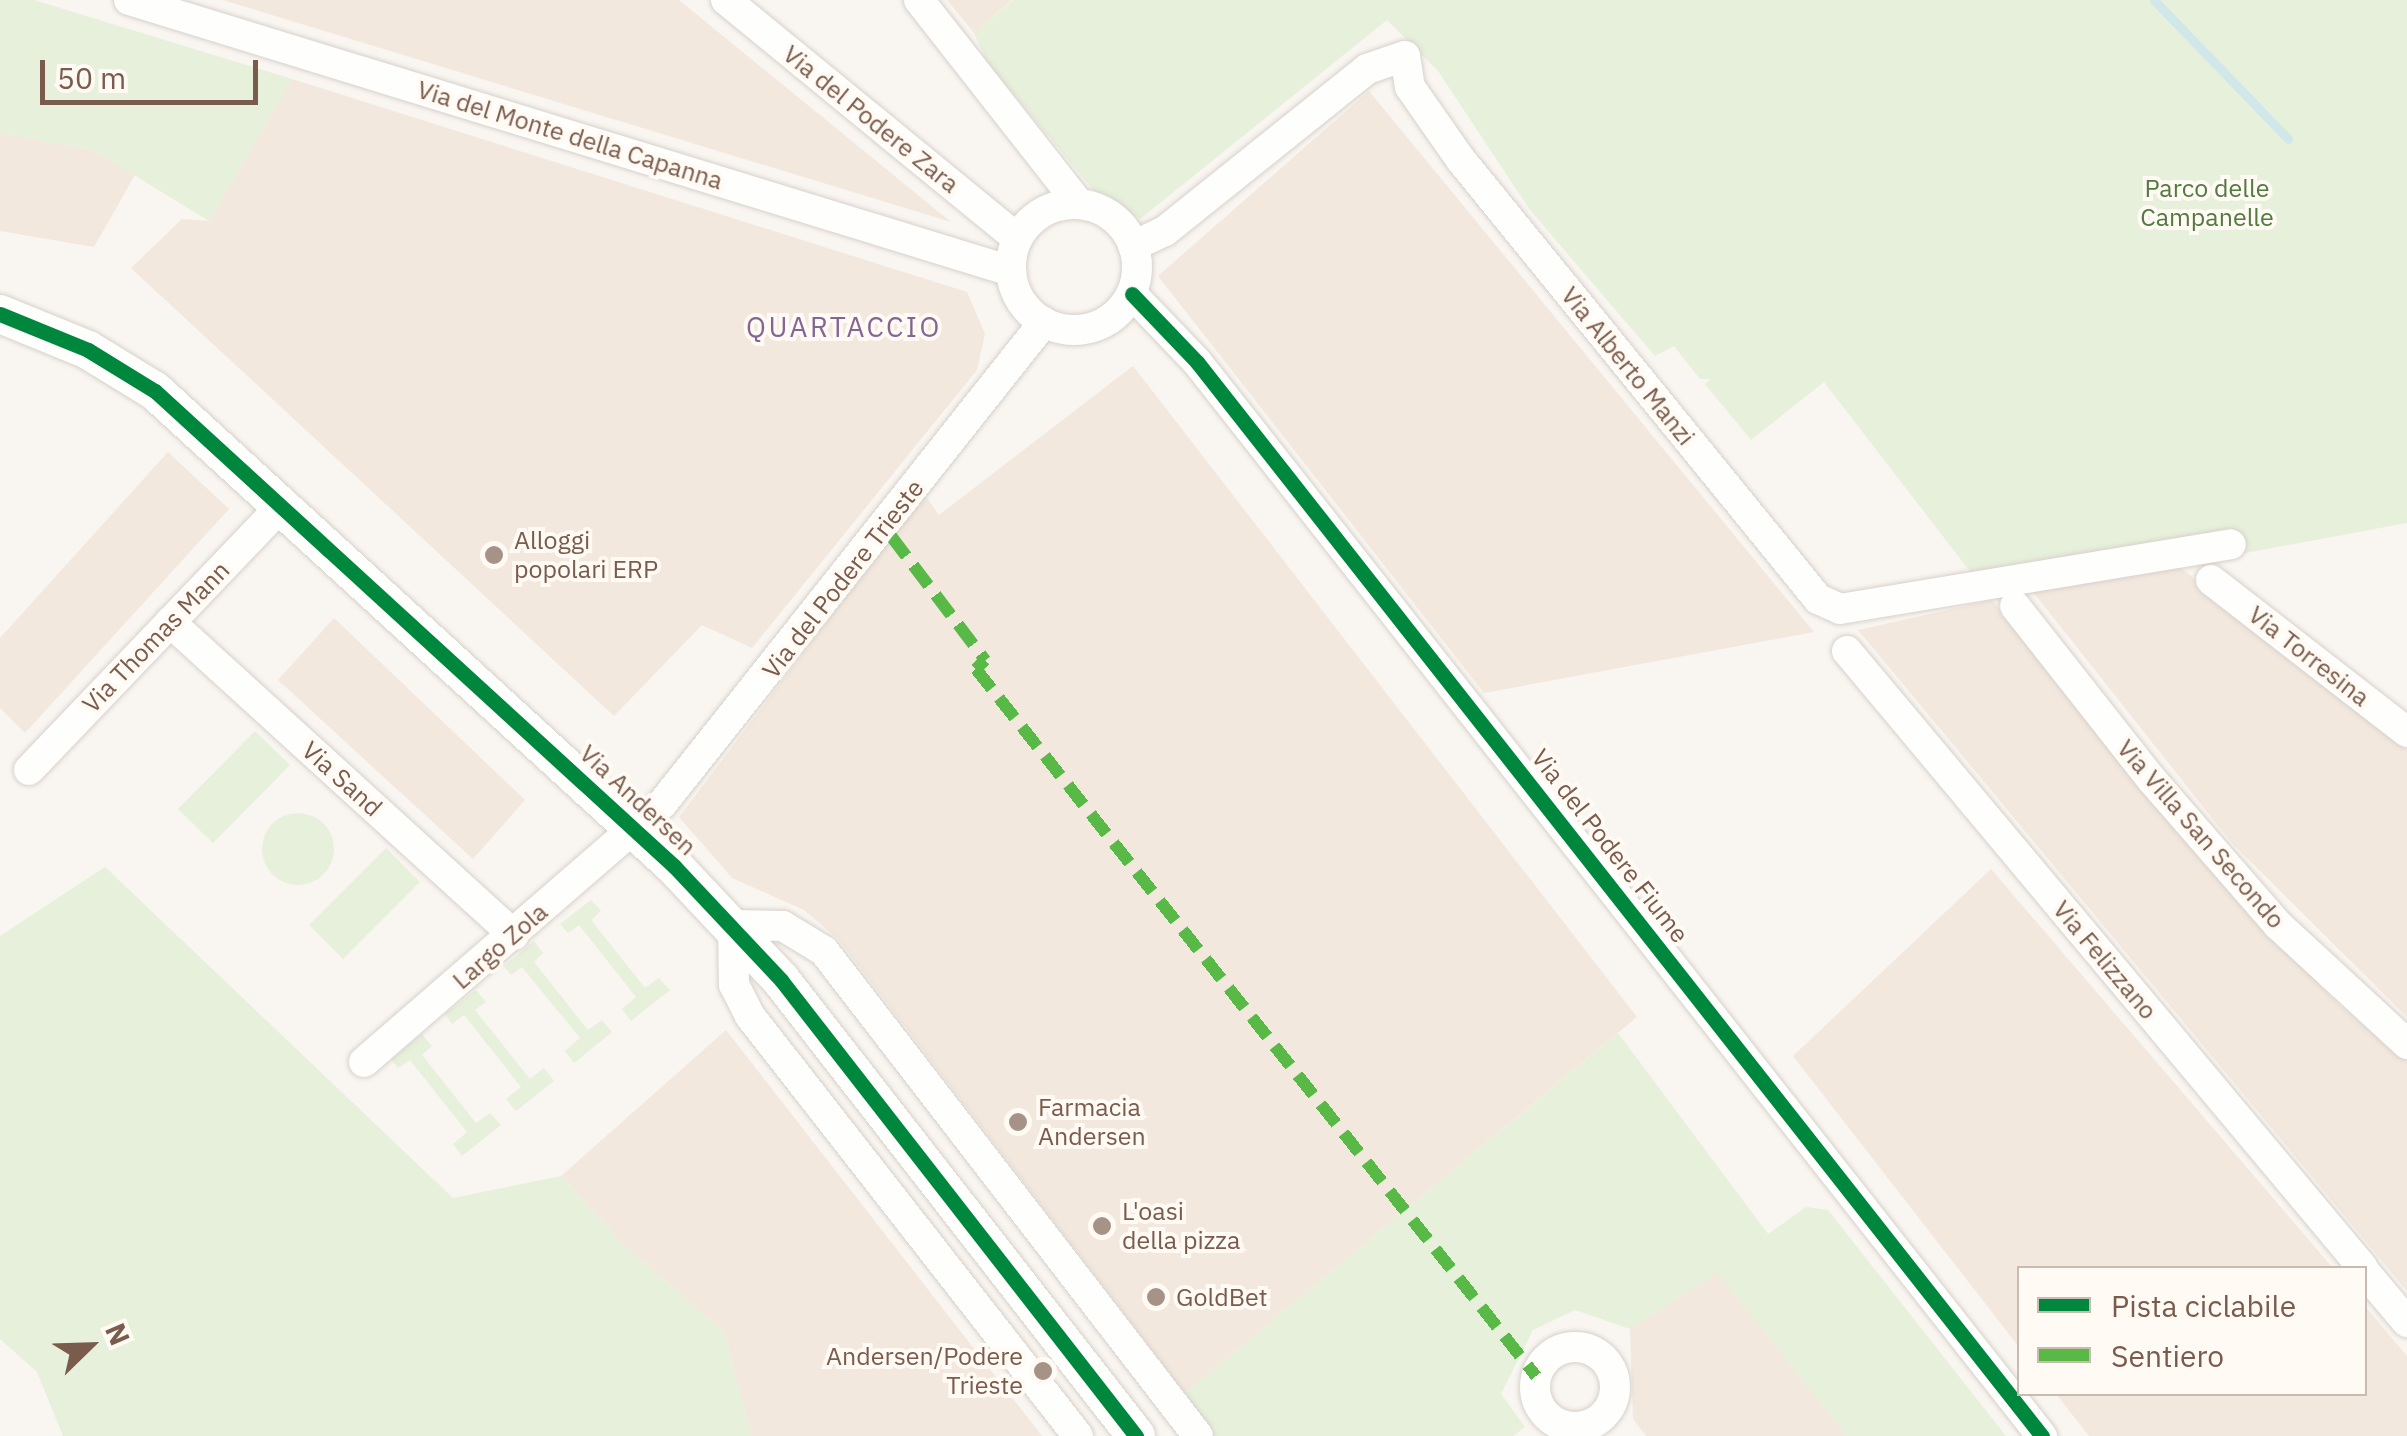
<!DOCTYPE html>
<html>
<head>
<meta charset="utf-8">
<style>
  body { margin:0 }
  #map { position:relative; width:2407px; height:1436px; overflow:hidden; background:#f9f5f0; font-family:"IBM Plex Sans",sans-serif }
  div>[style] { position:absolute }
  .residential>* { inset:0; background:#f2e8de }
  .green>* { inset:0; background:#e7f0db }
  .round { border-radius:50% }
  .stream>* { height:9px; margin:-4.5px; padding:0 4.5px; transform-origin:4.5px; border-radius:4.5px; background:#d0e8ea }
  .roads { filter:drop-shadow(0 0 2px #d7d1cb) drop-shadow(0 0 2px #d7d1cb) }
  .minor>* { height:30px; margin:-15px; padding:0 15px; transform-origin:15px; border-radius:15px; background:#fefefd }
  .minor>.ring { margin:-15px; padding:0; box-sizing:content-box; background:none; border:30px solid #fefefd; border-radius:50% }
  .tertiary>* { height:38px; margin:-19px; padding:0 19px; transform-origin:19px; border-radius:19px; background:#fefefd }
  .quiet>* { height:12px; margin-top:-6px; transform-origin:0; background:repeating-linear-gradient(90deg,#58b947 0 25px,transparent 0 37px) }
  .cycleway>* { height:15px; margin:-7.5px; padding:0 7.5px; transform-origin:7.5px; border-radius:7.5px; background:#00873e }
  .dots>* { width:28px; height:28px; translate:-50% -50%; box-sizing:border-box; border:5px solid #fffaf3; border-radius:50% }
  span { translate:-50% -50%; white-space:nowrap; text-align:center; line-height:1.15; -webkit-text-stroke:8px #fffaf3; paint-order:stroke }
  .street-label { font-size:25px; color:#7a5c4d }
  .park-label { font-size:25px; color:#537a41 }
  .poi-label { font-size:25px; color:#7a5c4d }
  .left { translate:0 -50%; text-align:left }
  .right { translate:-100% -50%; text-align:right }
  .neighbourhood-label { font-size:28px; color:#846695; letter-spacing:2.5px }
  .legend { position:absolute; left:2017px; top:1266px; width:350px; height:130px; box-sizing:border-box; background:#fffaf3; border:2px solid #cabbb1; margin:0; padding:12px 18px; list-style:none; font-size:30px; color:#7a5c4d }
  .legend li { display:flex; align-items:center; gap:20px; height:50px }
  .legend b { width:50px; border:2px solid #cabbb1 }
  .north { position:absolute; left:40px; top:1296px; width:100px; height:100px; -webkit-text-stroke:8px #fffaf3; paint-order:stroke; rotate:67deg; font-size:28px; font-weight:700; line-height:40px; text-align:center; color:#7a5c4d }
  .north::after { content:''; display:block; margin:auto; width:35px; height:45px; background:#7a5c4d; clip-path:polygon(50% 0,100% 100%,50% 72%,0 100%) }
  .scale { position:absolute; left:40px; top:60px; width:218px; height:45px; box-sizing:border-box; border:5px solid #7a5c4d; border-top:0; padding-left:12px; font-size:30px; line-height:35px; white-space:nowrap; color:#7a5c4d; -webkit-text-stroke:8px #fffaf3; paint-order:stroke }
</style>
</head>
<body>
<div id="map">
  <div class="residential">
    <div style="clip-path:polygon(223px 0,679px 0,951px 222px)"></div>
    <div style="clip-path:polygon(947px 0,1012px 0,974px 33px)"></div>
    <div style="clip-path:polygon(292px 79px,967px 292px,985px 334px,977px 370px,752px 648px,702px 625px,614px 716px,131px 268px,182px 219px,209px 221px)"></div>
    <div style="clip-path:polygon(1369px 91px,1814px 632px,1484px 693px,1158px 276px)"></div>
    <div style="clip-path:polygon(0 133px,93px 150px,135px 175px,94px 247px,0 231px)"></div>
    <div style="clip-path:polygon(1133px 366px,1637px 1017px,1185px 1393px,838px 939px,804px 910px,732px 878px,679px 817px,924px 494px,939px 515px)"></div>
    <div style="clip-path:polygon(168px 452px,229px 509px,25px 733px,0 708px,0 638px)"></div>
    <div style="clip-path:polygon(2176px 564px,2407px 750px,2407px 1017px,2231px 842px,2033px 592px)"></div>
    <div style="clip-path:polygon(1992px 600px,2199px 858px,2337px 1003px,2407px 1062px,2407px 1291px,1858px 630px)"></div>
    <div style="clip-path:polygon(334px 618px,525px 800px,473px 859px,278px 680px)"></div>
    <div style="clip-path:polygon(1991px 869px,2333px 1268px,2020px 1268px,2019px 1347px,1793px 1056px)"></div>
    <div style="clip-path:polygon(726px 1030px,1042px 1436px,751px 1436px,724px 1332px,621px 1242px,561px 1176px)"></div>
    <div style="clip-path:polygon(1717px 1272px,1847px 1436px,1646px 1436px,1633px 1419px,1630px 1329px)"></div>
    <div style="clip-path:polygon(2365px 1306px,2407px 1356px,2407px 1436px,2089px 1436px,2056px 1394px,2364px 1394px)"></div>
  </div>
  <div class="green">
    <div style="clip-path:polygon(0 0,34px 0,292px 79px,209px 221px,93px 150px,0 133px)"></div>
    <div style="clip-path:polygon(1013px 0,2407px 0,2407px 523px,1992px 600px,1824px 382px,1751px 440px,1705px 384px,1710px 379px,1700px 379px,1674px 346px,1655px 356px,1530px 210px,1438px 71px,1387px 20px,1140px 219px,1095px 192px,987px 62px,974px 33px)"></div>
    <div style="clip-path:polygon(255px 731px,290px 765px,213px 843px,178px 809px)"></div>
    <div class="round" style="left:262px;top:813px;width:72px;height:72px"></div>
    <div style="clip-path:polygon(386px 848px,420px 882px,343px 959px,309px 925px)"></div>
    <div style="clip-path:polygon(105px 867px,453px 1198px,561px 1176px,621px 1242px,724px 1332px,751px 1436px,63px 1436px,37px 1372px,0 1339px,0 936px)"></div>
    <div style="clip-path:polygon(591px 900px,601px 911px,591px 920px,645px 988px,659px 978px,670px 990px,631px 1021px,622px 1009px,636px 997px,579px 925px,568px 933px,560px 924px)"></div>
    <div style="clip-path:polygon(534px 941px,543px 953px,534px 962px,588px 1030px,602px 1020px,612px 1032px,574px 1063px,565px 1051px,580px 1038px,522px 967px,511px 975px,504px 966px)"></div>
    <div style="clip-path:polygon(476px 990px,486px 1002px,475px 1010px,530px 1079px,544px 1068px,554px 1081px,516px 1111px,506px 1099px,521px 1087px,464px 1015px,452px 1024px,445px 1014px)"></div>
    <div style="clip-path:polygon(1618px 1033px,1768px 1234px,1806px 1207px,1828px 1210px,2006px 1436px,1847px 1436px,1717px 1273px,1630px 1329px,1575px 1310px,1533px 1330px,1501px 1394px,1525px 1427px,1513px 1436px,1212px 1436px,1185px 1393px)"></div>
    <div style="clip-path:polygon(422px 1034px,432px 1046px,422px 1055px,476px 1123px,490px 1113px,501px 1125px,462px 1156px,453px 1144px,467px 1132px,410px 1060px,398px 1068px,391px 1059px)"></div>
  </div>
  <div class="stream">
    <div style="left:2154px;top:0;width:193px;rotate:46deg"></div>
  </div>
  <div class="roads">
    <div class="minor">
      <div style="left:129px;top:0;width:923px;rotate:17.08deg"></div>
      <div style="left:726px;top:0;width:376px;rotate:39.3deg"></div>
      <div style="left:919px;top:0;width:259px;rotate:51.9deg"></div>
      <div class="ring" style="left:1011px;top:204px;width:96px;height:96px"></div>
      <div style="left:1133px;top:246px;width:35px;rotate:-25deg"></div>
      <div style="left:1165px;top:231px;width:259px;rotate:-38.7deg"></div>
      <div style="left:1367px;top:69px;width:40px;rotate:-18.9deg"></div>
      <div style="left:1405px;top:56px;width:31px;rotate:81deg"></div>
      <div style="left:1410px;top:87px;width:89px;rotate:55.1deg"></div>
      <div style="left:1461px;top:160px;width:566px;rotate:50.88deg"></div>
      <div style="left:1818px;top:599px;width:24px;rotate:24deg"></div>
      <div style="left:1840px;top:609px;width:396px;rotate:-9.4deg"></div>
      <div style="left:1132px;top:294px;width:94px;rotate:46.3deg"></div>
      <div style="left:1197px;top:362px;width:1367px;rotate:51.81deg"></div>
      <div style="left:2211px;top:580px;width:248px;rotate:37.8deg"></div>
      <div style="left:2015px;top:606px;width:221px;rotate:51.8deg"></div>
      <div style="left:2152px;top:780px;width:191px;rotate:49deg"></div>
      <div style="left:2277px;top:924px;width:177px;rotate:42.7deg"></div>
      <div style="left:170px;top:622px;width:465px;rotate:42.3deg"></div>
      <div style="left:1847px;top:651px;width:804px;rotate:50.09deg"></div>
      <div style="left:29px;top:770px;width:366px;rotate:-46.3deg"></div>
      <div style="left:364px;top:1062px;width:394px;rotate:-40.9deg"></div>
      <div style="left:662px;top:804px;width:615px;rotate:-51.6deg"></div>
      <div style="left:2364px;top:1271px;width:67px;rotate:49.9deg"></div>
      <div class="ring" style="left:1535px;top:1347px;width:50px;height:50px"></div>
      <div style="left:1078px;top:1436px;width:533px;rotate:-127.99deg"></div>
      <div style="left:750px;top:1016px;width:35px;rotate:-117deg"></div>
      <div style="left:734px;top:985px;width:60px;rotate:-91deg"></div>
      <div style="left:733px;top:925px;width:50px;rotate:1.1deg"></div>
      <div style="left:783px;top:926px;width:48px;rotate:31.4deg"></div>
      <div style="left:824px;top:951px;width:612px;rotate:52.36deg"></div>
    </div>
    <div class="tertiary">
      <div style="left:0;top:314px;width:95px;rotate:22.2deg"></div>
      <div style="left:88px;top:350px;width:79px;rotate:31.5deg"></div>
      <div style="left:155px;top:391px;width:704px;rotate:42.47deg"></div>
      <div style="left:674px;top:866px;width:156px;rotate:46.8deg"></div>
      <div style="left:781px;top:980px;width:578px;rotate:52.1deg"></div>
    </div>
  </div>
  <div class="quiet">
    <div style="left:891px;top:536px;width:156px;rotate:52.8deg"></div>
    <div style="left:985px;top:660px;width:13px;rotate:135deg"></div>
    <div style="left:976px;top:669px;width:902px;rotate:51.62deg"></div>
  </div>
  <div class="cycleway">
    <div style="left:1132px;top:294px;width:94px;rotate:46.3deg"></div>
    <div style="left:1197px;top:362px;width:1367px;rotate:51.81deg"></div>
    <div style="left:0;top:314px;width:95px;rotate:22.2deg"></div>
    <div style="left:88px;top:350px;width:79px;rotate:31.5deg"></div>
    <div style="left:155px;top:391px;width:704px;rotate:42.47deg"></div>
    <div style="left:674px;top:866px;width:156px;rotate:46.8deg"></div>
    <div style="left:781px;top:980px;width:578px;rotate:52.1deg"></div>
  </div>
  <div class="dots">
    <div style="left:494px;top:555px;background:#a69286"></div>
    <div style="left:1018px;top:1122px;background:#a69286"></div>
    <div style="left:1102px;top:1226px;background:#a69286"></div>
    <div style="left:1156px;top:1297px;background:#a69286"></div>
    <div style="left:1043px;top:1371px;background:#a69286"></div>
  </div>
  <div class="street-label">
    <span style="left:871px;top:119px;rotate:39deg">Via del Podere Zara</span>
    <span style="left:570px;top:135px;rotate:17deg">Via del Monte della Capanna</span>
    <span style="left:1628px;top:366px;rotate:51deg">Via Alberto Manzi</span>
    <span style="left:843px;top:579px;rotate:-52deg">Via del Podere Trieste</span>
    <span style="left:156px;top:637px;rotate:-46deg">Via Thomas Mann</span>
    <span style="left:2309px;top:656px;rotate:38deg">Via Torresina</span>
    <span style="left:342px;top:779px;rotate:42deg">Via Sand</span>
    <span style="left:638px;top:800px;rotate:43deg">Via Andersen</span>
    <span style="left:2201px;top:834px;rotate:49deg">Via Villa San Secondo</span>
    <span style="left:1610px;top:846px;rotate:52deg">Via del Podere Fiume</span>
    <span style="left:500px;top:946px;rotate:-41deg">Largo Zola</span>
    <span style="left:2105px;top:960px;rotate:50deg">Via Felizzano</span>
  </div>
  <div class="park-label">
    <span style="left:2207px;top:203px">Parco delle<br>Campanelle</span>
  </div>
  <div class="poi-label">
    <span class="left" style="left:514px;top:555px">Alloggi<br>popolari ERP</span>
    <span class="left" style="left:1038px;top:1122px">Farmacia<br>Andersen</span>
    <span class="left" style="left:1122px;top:1226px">L'oasi<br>della pizza</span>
    <span class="left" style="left:1176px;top:1297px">GoldBet</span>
    <span class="right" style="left:1023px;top:1371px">Andersen/Podere<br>Trieste</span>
  </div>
  <div class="neighbourhood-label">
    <span style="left:844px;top:327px">QUARTACCIO</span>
  </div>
  <ul class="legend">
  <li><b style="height:12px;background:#00873e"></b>Pista ciclabile</li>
  <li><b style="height:12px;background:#58b947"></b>Sentiero</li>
  </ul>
  <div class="north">N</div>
  <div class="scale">50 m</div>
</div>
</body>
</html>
